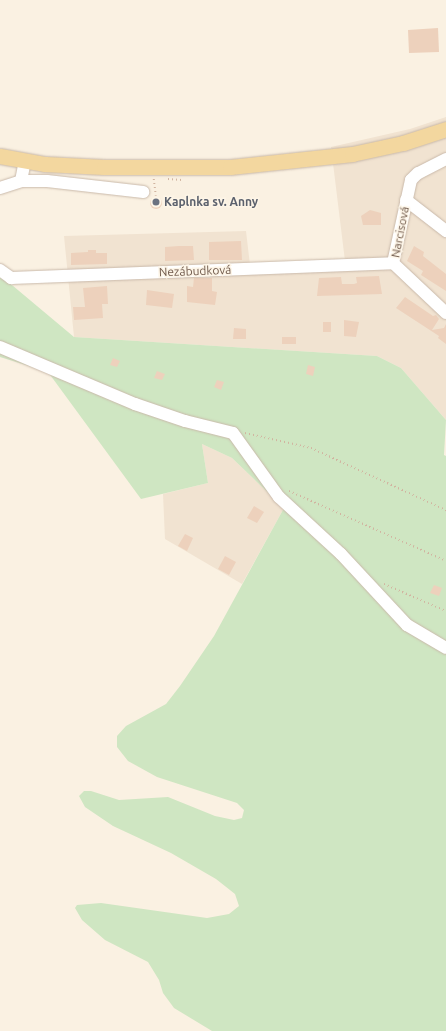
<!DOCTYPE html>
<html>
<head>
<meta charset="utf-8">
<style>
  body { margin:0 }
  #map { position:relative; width:446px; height:1031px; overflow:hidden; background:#faf1e2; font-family:Ubuntu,sans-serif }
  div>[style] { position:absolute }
  .residential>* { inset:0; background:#f1e3d1 }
  .green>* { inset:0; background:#cfe6c2 }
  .building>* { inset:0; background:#edd1bc }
  .round { border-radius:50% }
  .path>* { height:1.5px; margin-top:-0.75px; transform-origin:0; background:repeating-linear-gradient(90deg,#d1b4a0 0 1px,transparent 0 4px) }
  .roads { filter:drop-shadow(0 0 1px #c9b9aa) drop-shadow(0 0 1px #c9b9aa) }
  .minor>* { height:12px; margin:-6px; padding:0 6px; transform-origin:6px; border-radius:6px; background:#fff }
  .major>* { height:15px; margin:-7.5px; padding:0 7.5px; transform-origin:7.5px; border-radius:7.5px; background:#f3d79f }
  .dots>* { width:11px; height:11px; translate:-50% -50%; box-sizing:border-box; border:2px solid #fdf5e7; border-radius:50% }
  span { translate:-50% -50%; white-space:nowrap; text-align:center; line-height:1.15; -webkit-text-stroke:3px #fdf5e7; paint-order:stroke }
  .worship-label { font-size:12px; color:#5b616d; font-weight:700 }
  .left { translate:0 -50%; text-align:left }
  .street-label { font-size:12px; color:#6f594b }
</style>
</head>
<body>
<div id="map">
  <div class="residential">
    <div style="clip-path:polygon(446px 117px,446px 420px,401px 368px,377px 356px,74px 337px,64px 236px,246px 231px,250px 265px,345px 261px,331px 147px,410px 129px)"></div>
    <div style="clip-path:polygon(202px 444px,232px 458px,284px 508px,242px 584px,165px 539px,163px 494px,208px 483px)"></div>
  </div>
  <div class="green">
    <div style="clip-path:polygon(0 275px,74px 337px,377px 356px,401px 368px,446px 420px,444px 455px,446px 456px,446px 1031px,212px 1031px,174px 1008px,163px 993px,159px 980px,148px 962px,105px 940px,82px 920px,75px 908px,77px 905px,101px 903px,207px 918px,229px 914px,239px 906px,235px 894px,216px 879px,171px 853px,113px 826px,85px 807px,79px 796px,84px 791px,91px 791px,119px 800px,168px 797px,215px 816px,234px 820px,242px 818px,244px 810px,237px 803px,157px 777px,128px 761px,117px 747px,117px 736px,126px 726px,166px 704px,180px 686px,214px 636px,284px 508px,232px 458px,202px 444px,208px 483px,141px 499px,48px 372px,0 357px)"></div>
  </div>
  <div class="building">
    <div style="clip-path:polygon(438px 28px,439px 52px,409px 53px,408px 30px)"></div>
    <div class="round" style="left:150px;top:197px;width:12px;height:12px"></div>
    <div style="clip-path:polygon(370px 210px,381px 213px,381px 225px,363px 225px,361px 216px)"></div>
    <div style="clip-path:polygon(241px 241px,242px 260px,209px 260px,209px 242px)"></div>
    <div style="clip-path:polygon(179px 246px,193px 246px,194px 260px,165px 261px,165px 247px)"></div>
    <div style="clip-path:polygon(414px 246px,424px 252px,423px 256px,446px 274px,446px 291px,421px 275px,423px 271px,407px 261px)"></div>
    <div style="clip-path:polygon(88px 250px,96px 250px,96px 253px,107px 253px,107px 264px,71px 265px,71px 253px,88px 252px)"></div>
    <div style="clip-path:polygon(379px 276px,382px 294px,317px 296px,319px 278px,341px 277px,342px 284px,354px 284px,357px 283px,356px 277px)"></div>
    <div style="clip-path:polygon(194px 278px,212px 278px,212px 291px,217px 292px,215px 305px,187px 302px,187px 286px,193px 287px)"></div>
    <div style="clip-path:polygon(107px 286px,108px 304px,102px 304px,103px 318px,74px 320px,73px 307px,85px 307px,83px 288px)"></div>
    <div style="clip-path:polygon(147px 290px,174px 294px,172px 308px,146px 305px)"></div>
    <div style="clip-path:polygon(405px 297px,433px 316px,436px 315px,439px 319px,432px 330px,444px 328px,446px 324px,446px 344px,438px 338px,439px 336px,396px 308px)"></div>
    <div style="clip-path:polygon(344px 320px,359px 322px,356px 337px,344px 336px)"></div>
    <div style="clip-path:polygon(323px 322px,331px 322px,331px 332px,323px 332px)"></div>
    <div style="clip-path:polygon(234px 328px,246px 329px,246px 339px,233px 339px)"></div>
    <div style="clip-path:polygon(282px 337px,296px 337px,296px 344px,282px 344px)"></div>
    <div style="clip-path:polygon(113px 358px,120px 361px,117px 367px,110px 365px)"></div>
    <div style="clip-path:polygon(308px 365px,315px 367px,313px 376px,306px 374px)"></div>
    <div style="clip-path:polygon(157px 371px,165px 374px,162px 380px,154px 378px)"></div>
    <div style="clip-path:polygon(217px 380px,224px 382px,221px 390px,214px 387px)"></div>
    <div style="clip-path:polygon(254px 506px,264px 512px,257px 523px,247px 518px)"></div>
    <div style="clip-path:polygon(185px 534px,193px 538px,187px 551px,178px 546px)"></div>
    <div style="clip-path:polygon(225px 556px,236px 562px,229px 575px,218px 569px)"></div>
    <div style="clip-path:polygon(434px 585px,442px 588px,439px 596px,430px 593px)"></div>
  </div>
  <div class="path">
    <div style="left:154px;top:179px;width:17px;rotate:83deg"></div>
    <div style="left:168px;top:179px;width:14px;rotate:4deg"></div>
    <div style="left:245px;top:433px;width:68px;rotate:12.8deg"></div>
    <div style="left:311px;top:448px;width:149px;rotate:24.7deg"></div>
    <div style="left:289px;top:491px;width:172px;rotate:24deg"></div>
    <div style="left:384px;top:584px;width:68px;rotate:23.5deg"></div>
  </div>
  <div class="roads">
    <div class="minor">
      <div style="left:446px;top:159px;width:31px;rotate:153deg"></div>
      <div style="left:418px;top:173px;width:10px;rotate:135deg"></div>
      <div style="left:411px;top:180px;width:85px;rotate:102.2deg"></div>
      <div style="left:393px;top:263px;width:73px;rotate:43.3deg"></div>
      <div style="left:21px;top:181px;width:26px"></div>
      <div style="left:47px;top:181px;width:97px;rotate:6.5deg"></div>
      <div style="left:0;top:188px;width:22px;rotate:-18deg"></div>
      <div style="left:21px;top:181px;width:21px;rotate:-79deg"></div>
      <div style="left:406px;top:200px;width:51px;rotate:37.8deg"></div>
      <div style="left:0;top:270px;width:14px;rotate:36deg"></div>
      <div style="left:11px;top:278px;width:382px;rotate:-2.2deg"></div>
      <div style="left:0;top:347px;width:147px;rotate:22.9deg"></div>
      <div style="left:135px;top:404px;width:53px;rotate:18.8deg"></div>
      <div style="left:185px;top:421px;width:49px;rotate:14deg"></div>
      <div style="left:233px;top:433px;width:79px;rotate:54.3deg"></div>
      <div style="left:279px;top:497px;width:84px;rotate:42.6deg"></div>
      <div style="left:341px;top:554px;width:97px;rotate:47.1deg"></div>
      <div style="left:407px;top:625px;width:45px;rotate:30.5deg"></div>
    </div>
    <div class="major">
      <div style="left:0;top:156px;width:46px;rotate:10.1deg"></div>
      <div style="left:45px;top:164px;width:59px;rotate:2.9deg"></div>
      <div style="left:104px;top:167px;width:126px"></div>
      <div style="left:230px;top:167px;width:123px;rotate:-6.1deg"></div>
      <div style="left:352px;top:154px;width:52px;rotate:-12.2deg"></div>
      <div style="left:403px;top:143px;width:45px;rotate:-18deg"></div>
    </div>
  </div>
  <div class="dots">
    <div style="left:156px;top:202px;background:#6b7280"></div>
  </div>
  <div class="worship-label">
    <span class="left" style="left:164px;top:202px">Kaplnka sv. Anny</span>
  </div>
  <div class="street-label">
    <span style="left:400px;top:232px;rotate:-79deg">Narcisová</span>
    <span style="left:195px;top:271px;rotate:-2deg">Nezábudková</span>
  </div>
</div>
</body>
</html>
